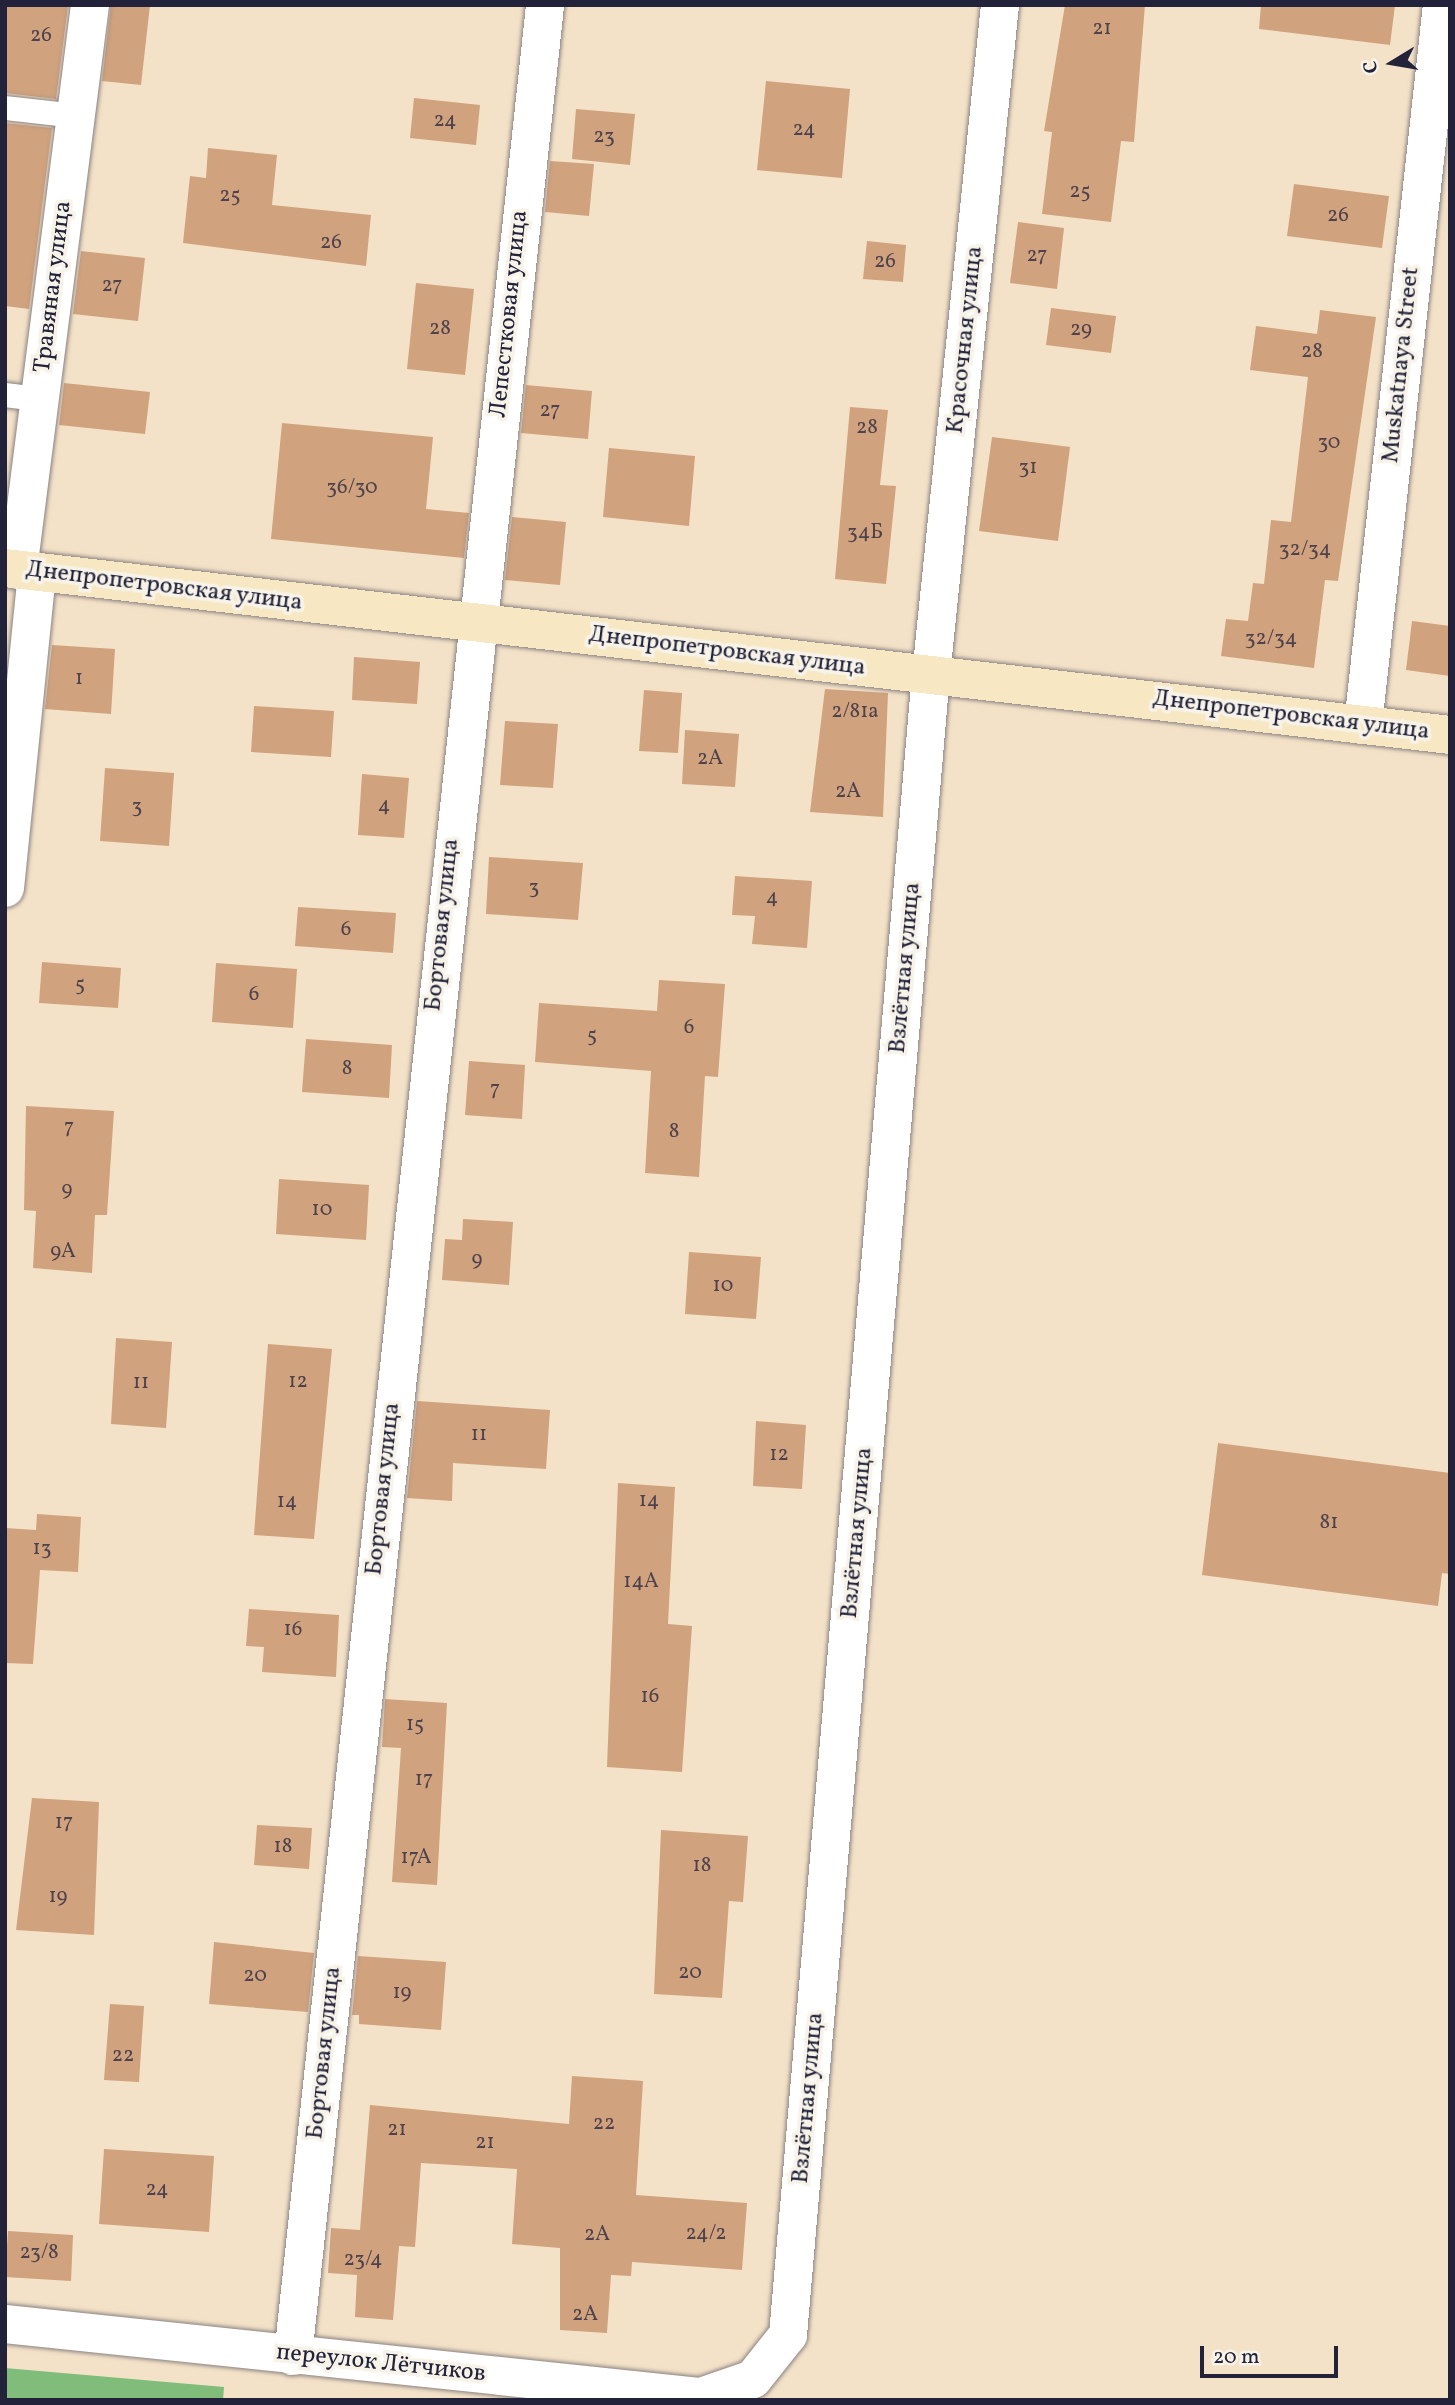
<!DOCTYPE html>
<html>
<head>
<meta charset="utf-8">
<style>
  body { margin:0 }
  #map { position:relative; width:1455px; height:2405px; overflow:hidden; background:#f4e2c8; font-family:Vollkorn,serif }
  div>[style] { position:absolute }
  .forest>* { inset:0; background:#80bc7a }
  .building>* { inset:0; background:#d0a27e }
  .roads { filter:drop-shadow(0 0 2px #8b8282) drop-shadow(0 0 2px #8b8282) }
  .lane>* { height:24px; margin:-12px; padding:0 12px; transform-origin:12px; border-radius:12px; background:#fff }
  .street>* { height:38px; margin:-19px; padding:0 19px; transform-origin:19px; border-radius:19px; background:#fff }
  .secondary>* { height:38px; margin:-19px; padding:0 19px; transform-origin:19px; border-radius:19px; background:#f7e8c3 }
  span { translate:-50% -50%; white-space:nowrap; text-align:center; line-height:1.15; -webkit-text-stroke:7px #f7f3e8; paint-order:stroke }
  .number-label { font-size:21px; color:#4e424c }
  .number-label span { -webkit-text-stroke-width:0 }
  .street-label { font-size:24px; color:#22223b }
  .frame { position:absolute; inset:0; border:7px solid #22223b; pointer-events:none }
  .north { position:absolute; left:1357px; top:28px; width:70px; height:70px; -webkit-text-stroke:5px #f7f3e8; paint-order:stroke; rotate:259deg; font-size:19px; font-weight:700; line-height:28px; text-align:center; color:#22223b }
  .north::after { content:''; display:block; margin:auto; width:24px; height:32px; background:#22223b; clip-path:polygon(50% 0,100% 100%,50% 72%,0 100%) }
  .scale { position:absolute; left:1200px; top:2346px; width:138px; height:32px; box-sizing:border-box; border:4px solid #22223b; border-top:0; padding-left:9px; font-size:21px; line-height:24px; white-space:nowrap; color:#22223b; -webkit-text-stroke:5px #f7f3e8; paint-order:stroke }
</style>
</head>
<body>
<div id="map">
  <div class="forest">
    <div style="clip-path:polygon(5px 2368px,224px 2387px,223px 2400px,5px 2400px)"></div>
  </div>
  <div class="building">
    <div style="clip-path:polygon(5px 5px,68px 5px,56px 99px,5px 93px)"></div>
    <div style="clip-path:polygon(111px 5px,150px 5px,141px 85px,102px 81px)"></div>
    <div style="clip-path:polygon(1065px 5px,1145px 5px,1134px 142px,1121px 141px,1111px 222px,1042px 214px,1052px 132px,1044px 131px)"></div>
    <div style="clip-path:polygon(1261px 5px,1395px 5px,1390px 45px,1259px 29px)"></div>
    <div style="clip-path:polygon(766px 81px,850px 89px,842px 178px,757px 170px)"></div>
    <div style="clip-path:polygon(414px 98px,480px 105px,476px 145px,410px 138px)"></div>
    <div style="clip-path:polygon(576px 109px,635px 114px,630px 165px,572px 159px)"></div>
    <div style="clip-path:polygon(5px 123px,52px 128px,29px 309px,5px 306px)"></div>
    <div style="clip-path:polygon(208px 148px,277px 155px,272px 205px,371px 215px,366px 266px,183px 243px,190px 176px,206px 178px)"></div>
    <div style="clip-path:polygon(550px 161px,594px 164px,589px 216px,545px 212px)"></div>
    <div style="clip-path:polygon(1294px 184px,1389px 196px,1382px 248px,1287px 236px)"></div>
    <div style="clip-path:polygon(1018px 222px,1064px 228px,1057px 289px,1010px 283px)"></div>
    <div style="clip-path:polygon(867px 241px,906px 245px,903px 282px,863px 279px)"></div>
    <div style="clip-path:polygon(81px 251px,145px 258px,138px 321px,73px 314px)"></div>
    <div style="clip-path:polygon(416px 283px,474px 289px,465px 375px,407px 369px)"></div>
    <div style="clip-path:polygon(1051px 308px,1116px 316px,1111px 353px,1046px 345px)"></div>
    <div style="clip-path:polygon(1320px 310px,1376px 317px,1338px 581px,1325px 580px,1314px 668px,1221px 656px,1226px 619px,1248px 621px,1253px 583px,1264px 584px,1271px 520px,1291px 522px,1308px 377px,1250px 370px,1256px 326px,1317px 334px)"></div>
    <div style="clip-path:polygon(64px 383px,150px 392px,145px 434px,59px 425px)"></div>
    <div style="clip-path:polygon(526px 385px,592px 391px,588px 439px,521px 433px)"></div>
    <div style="clip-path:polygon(850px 407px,888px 410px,880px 485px,896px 486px,886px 584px,835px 579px)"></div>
    <div style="clip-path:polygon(282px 423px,433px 437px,426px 509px,469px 513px,464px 558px,271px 539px)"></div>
    <div style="clip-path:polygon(992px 437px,1070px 447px,1058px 541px,979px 531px)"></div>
    <div style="clip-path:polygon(609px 448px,695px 456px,689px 526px,603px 517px)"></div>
    <div style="clip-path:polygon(512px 517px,566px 522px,560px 585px,505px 580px)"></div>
    <div style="clip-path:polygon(1412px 621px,1450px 626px,1450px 676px,1406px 670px)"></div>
    <div style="clip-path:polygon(52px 645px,115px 649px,111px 714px,45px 709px)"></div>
    <div style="clip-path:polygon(354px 657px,420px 662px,417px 704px,352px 700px)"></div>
    <div style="clip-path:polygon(825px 689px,888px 693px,883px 817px,810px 812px)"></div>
    <div style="clip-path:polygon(644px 690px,682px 693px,678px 753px,639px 751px)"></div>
    <div style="clip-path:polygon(254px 706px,334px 711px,331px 757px,251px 752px)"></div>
    <div style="clip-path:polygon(505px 721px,558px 724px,553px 788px,500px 785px)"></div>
    <div style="clip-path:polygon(685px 730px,739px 734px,735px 787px,682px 784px)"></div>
    <div style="clip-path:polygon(105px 768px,174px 773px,169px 846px,100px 841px)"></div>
    <div style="clip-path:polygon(362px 774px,409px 778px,404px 838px,358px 835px)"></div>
    <div style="clip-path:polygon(489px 857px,583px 863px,578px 920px,486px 914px)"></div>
    <div style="clip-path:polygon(735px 876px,812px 881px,807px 948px,752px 944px,755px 916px,732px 915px)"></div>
    <div style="clip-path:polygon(298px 907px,396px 913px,393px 953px,295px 946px)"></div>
    <div style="clip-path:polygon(42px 962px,121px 968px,118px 1008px,39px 1003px)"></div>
    <div style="clip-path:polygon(216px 963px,297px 969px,293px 1028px,212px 1022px)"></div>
    <div style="clip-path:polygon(659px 980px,725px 984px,718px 1077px,705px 1076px,699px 1177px,645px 1173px,651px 1071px,535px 1062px,539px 1003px,657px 1011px)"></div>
    <div style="clip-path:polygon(306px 1039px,392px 1045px,389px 1098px,302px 1092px)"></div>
    <div style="clip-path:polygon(469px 1061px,525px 1065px,522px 1119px,465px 1115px)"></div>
    <div style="clip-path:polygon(26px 1106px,114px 1111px,107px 1215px,95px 1215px,92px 1273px,33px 1268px,36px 1211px,24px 1210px)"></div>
    <div style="clip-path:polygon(279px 1179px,369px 1185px,366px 1240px,276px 1234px)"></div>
    <div style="clip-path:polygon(463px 1219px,513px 1222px,509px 1285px,442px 1280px,445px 1239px,462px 1240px)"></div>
    <div style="clip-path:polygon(689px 1252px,761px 1257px,756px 1319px,685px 1314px)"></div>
    <div style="clip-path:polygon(116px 1338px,172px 1342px,166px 1428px,111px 1424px)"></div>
    <div style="clip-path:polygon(268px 1344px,332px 1349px,314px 1539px,254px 1535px)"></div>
    <div style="clip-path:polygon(417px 1401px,550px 1410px,546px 1469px,453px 1463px,452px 1501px,407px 1498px)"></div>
    <div style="clip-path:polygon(756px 1421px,806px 1425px,802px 1489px,753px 1486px)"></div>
    <div style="clip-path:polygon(1218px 1443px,1450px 1473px,1450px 1574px,1442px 1573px,1438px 1606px,1202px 1575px)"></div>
    <div style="clip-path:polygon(618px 1483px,675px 1487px,668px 1624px,692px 1626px,682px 1772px,607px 1767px)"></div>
    <div style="clip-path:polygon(37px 1514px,81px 1517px,78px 1572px,40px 1570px,33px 1664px,5px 1663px,5px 1528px,36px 1530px)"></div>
    <div style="clip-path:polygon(249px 1609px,339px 1615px,336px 1677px,262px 1672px,264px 1647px,246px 1646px)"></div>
    <div style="clip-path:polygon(385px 1699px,447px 1703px,437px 1885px,392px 1882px,401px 1748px,382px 1747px)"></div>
    <div style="clip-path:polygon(32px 1798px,99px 1802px,94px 1935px,16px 1930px)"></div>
    <div style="clip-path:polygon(257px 1825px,312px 1828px,309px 1869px,254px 1865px)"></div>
    <div style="clip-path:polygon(661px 1830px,748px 1836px,743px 1902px,729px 1901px,722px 1998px,654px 1994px)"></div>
    <div style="clip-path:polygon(214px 1942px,314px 1953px,308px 2012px,209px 2004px)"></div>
    <div style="clip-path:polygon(358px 1956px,446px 1962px,441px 2030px,359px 2024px,359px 2015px,352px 2015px)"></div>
    <div style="clip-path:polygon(110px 2004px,144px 2006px,139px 2082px,104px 2080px)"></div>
    <div style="clip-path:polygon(572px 2076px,643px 2081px,636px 2195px,747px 2203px,742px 2270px,632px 2262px,631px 2276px,611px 2275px,607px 2333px,560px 2330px,560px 2248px,512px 2244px,517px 2169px,421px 2163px,415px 2247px,399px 2246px,393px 2320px,355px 2317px,357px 2275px,328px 2273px,331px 2228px,360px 2230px,370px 2105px,569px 2124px)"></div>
    <div style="clip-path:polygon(104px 2149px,214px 2156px,209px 2232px,99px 2224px)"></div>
    <div style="clip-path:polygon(8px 2231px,73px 2235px,71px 2281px,5px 2277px)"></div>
  </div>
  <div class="roads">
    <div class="lane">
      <div style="left:5px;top:108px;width:71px;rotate:6.4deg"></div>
      <div style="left:5px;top:395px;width:35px;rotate:7deg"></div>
    </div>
    <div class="street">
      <div style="left:18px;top:570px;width:570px;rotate:-82.74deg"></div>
      <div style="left:1363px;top:725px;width:724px;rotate:-83.74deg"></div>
      <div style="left:5px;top:888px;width:318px;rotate:-84.2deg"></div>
      <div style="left:5px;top:2324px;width:700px;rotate:5.99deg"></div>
      <div style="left:701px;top:2397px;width:55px;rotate:-19.1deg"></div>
      <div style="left:753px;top:2379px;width:56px;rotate:-51.5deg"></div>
      <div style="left:788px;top:2335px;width:1666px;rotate:-85.08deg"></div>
      <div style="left:931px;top:675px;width:674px;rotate:-84.12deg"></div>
      <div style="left:293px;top:2356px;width:2364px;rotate:-83.88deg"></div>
    </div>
    <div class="secondary">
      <div style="left:5px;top:568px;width:1455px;rotate:6.59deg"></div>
    </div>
  </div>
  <div class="number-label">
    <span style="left:1102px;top:29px">21</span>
    <span style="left:41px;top:36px">26</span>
    <span style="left:445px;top:121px">24</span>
    <span style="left:804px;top:130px">24</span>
    <span style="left:604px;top:137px">23</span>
    <span style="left:1080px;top:192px">25</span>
    <span style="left:230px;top:196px">25</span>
    <span style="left:1338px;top:216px">26</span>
    <span style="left:331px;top:243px">26</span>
    <span style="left:1037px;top:256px">27</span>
    <span style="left:885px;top:262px">26</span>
    <span style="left:112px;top:286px">27</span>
    <span style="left:440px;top:329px">28</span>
    <span style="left:1081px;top:330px">29</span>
    <span style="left:1312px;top:352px">28</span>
    <span style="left:550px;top:411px">27</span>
    <span style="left:867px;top:428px">28</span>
    <span style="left:1329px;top:443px">30</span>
    <span style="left:1028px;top:468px">31</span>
    <span style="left:352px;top:488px">36/30</span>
    <span style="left:865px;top:533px">34Б</span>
    <span style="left:1305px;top:550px">32/34</span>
    <span style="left:1271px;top:639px">32/34</span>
    <span style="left:79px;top:679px">1</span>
    <span style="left:855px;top:712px">2/81а</span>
    <span style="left:710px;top:759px">2А</span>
    <span style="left:848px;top:792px">2А</span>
    <span style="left:384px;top:806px">4</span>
    <span style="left:137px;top:807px">3</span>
    <span style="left:534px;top:888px">3</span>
    <span style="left:772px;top:898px">4</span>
    <span style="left:346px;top:930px">6</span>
    <span style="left:80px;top:985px">5</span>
    <span style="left:254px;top:995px">6</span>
    <span style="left:689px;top:1028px">6</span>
    <span style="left:592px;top:1036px">5</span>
    <span style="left:347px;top:1069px">8</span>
    <span style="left:495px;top:1090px">7</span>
    <span style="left:69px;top:1128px">7</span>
    <span style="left:674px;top:1132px">8</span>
    <span style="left:67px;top:1190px">9</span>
    <span style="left:322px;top:1210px">10</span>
    <span style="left:63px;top:1252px">9А</span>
    <span style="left:477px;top:1260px">9</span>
    <span style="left:723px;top:1286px">10</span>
    <span style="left:298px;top:1382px">12</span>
    <span style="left:141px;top:1383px">11</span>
    <span style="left:479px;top:1435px">11</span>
    <span style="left:779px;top:1455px">12</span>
    <span style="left:649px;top:1501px">14</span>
    <span style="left:287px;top:1502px">14</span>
    <span style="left:1329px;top:1523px">81</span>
    <span style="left:42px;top:1549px">13</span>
    <span style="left:641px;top:1582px">14А</span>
    <span style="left:293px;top:1630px">16</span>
    <span style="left:650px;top:1697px">16</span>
    <span style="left:415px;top:1725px">15</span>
    <span style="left:424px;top:1780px">17</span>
    <span style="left:64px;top:1823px">17</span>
    <span style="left:283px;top:1847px">18</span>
    <span style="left:416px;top:1858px">17А</span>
    <span style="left:702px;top:1866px">18</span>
    <span style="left:58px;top:1897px">19</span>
    <span style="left:690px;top:1973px">20</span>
    <span style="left:255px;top:1976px">20</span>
    <span style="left:402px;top:1993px">19</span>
    <span style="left:123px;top:2056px">22</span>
    <span style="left:604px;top:2124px">22</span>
    <span style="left:397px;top:2130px">21</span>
    <span style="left:485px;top:2143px">21</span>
    <span style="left:157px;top:2190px">24</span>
    <span style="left:706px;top:2234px">24/2</span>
    <span style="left:597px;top:2235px">2А</span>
    <span style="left:39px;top:2253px">23/8</span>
    <span style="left:363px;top:2260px">23/4</span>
    <span style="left:585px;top:2315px">2А</span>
  </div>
  <div class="street-label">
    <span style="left:54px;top:287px;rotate:-83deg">Травяная улица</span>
    <span style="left:510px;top:314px;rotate:-84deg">Лепестковая улица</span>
    <span style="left:966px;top:340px;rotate:-84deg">Красочная улица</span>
    <span style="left:1402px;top:365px;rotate:-84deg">Muskatnaya Street</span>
    <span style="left:164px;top:587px;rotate:7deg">Днепропетровская улица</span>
    <span style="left:727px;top:652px;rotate:7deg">Днепропетровская улица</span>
    <span style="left:1291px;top:716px;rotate:7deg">Днепропетровская улица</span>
    <span style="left:443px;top:925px;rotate:-84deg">Бортовая улица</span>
    <span style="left:906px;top:968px;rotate:-85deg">Взлётная улица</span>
    <span style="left:384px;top:1489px;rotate:-84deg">Бортовая улица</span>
    <span style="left:858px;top:1533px;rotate:-85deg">Взлётная улица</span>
    <span style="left:325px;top:2053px;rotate:-84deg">Бортовая улица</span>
    <span style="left:809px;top:2098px;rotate:-85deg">Взлётная улица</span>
    <span style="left:381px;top:2364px;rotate:6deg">переулок Лётчиков</span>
  </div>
  <div class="frame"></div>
  <div class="north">С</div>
  <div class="scale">20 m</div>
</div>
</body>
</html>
